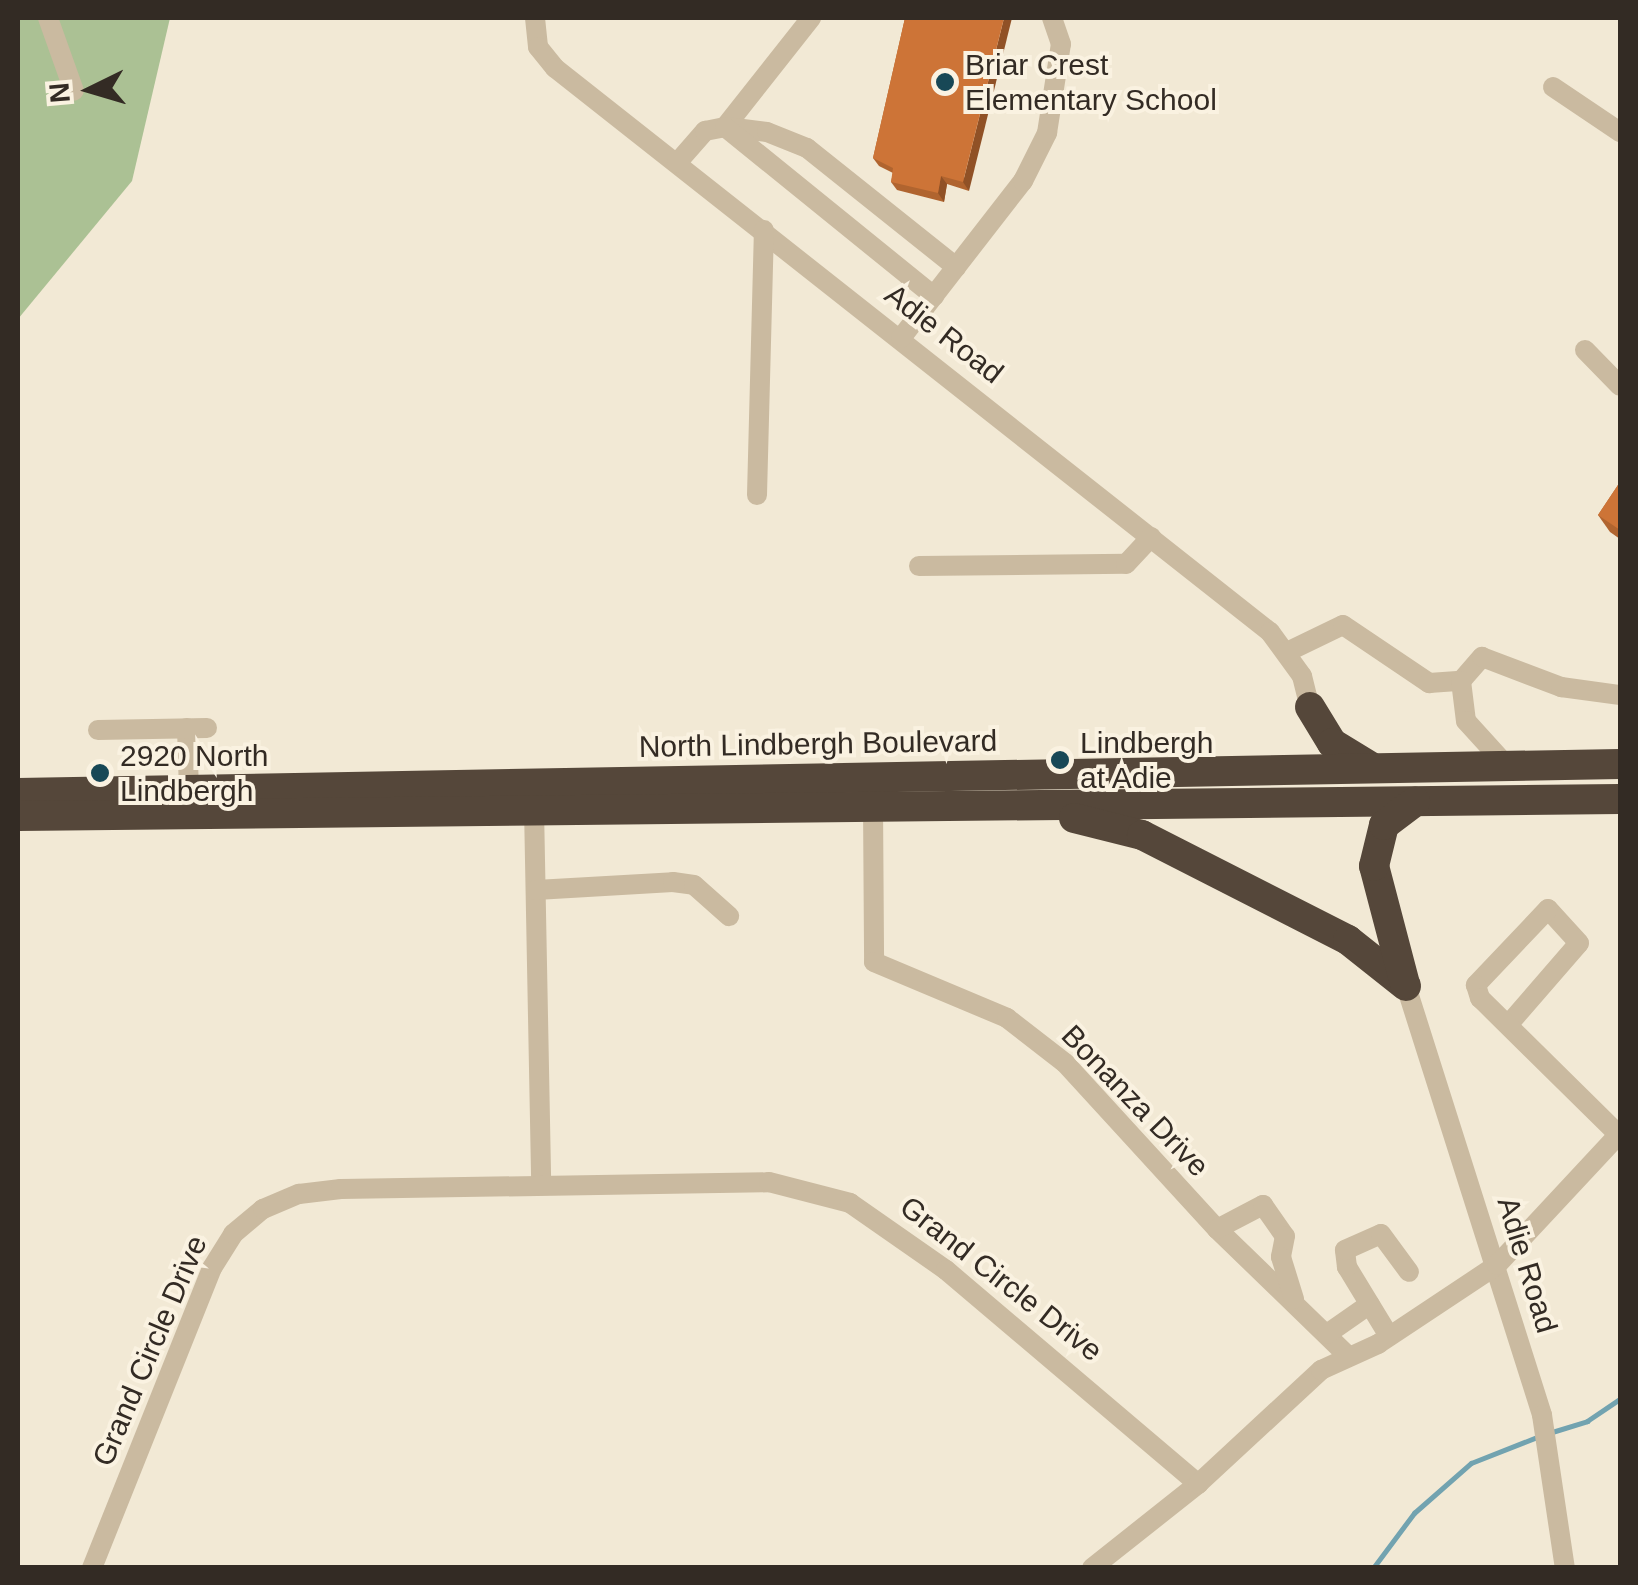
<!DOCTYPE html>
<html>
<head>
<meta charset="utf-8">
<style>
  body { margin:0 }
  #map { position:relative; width:1638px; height:1585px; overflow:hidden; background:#f2e9d5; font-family:Helvetica,sans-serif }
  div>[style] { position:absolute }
  .green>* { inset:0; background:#abc194 }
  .stream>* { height:5px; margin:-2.5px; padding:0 2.5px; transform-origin:2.5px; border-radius:2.5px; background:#72a3b0 }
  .minor>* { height:20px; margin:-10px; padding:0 10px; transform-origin:10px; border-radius:10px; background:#cabaa0 }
  .highway>* { height:30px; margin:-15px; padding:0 15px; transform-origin:15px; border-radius:15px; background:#55473a }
  .wall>* { inset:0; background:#b0642f }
  .shaded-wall>* { inset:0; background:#905126 }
  .building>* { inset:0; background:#cd7437 }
  .dots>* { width:28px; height:28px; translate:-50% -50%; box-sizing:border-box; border:5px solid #faf2e1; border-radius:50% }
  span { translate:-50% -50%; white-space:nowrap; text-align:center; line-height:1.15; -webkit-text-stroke:8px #faf2e1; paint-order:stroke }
  .poi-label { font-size:30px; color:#332b24 }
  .left { translate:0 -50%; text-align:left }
  .street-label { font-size:30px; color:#332b24 }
  .frame { position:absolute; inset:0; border:20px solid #332b24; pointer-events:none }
  .north { position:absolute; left:40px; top:40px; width:100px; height:100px; -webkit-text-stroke:8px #faf2e1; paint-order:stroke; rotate:265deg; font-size:28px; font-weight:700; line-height:40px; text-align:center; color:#332b24 }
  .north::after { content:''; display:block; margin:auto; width:35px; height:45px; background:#332b24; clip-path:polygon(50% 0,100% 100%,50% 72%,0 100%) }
</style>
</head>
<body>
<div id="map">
  <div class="green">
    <div style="clip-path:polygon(18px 18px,170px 18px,132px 181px,18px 319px)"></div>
  </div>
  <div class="stream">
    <div style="left:1552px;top:1432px;width:37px;rotate:-17deg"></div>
    <div style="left:1587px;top:1421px;width:40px;rotate:-34deg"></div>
    <div style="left:1373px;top:1568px;width:69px;rotate:-53.3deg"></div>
    <div style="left:1414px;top:1513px;width:76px;rotate:-41.3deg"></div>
    <div style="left:1471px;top:1463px;width:76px;rotate:-21.5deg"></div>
  </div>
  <div class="minor">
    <div style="left:48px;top:18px;width:77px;rotate:70.4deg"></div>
    <div style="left:535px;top:18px;width:29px;rotate:84deg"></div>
    <div style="left:538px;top:47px;width:27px;rotate:51deg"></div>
    <div style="left:555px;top:68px;width:911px;rotate:38.27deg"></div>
    <div style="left:1270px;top:632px;width:54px;rotate:54deg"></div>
    <div style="left:1302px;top:676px;width:32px;rotate:76deg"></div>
    <div style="left:1553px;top:87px;width:81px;rotate:33.9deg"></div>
    <div style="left:725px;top:127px;width:139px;rotate:-51.7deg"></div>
    <div style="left:727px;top:127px;width:40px;rotate:7.1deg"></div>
    <div style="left:767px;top:132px;width:43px;rotate:21.8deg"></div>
    <div style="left:807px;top:148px;width:191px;rotate:38.6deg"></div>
    <div style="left:677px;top:163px;width:43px;rotate:-48.8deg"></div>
    <div style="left:705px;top:131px;width:20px;rotate:-11deg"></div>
    <div style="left:725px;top:127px;width:269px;rotate:39deg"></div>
    <div style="left:901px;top:338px;width:199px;rotate:-52.2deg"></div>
    <div style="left:1023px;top:181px;width:54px;rotate:-63.4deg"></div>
    <div style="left:1047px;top:133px;width:90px;rotate:-81.1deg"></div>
    <div style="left:1061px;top:44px;width:28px;rotate:-109deg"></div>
    <div style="left:1585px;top:350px;width:50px;rotate:45.8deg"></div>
    <div style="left:757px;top:495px;width:265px;rotate:-88.5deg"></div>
    <div style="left:919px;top:566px;width:207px;rotate:-0.6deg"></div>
    <div style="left:1126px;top:564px;width:37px;rotate:-47deg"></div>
    <div style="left:1287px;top:652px;width:62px;rotate:-25.7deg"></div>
    <div style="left:1343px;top:625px;width:104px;rotate:34deg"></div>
    <div style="left:1429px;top:683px;width:32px;rotate:-4deg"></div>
    <div style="left:1461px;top:681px;width:32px;rotate:-49deg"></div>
    <div style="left:1482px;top:657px;width:85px;rotate:20.8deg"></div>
    <div style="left:1561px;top:687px;width:60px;rotate:7.7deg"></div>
    <div style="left:1461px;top:681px;width:40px;rotate:82.9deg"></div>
    <div style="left:1466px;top:721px;width:59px;rotate:47.7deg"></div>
    <div style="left:187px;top:728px;width:62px;rotate:88.2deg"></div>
    <div style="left:98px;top:730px;width:109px;rotate:-1.1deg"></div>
    <div style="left:873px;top:804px;width:158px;rotate:89.6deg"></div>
    <div style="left:874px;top:962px;width:144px;rotate:22.8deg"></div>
    <div style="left:1007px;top:1018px;width:73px;rotate:37.8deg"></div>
    <div style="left:1065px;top:1063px;width:225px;rotate:47.5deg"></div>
    <div style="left:1217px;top:1229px;width:181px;rotate:44.1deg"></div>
    <div style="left:534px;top:808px;width:376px;rotate:88.9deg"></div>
    <div style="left:536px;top:890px;width:137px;rotate:-3.3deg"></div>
    <div style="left:673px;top:882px;width:21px;rotate:8deg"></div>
    <div style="left:694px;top:885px;width:47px;rotate:41.5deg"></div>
    <div style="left:1406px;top:986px;width:450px;rotate:72.4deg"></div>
    <div style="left:1542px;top:1415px;width:155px;rotate:81.5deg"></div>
    <div style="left:1508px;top:1025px;width:108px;rotate:-49.1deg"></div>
    <div style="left:1579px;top:943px;width:46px;rotate:-132.4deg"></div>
    <div style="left:1548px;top:909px;width:105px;rotate:133.5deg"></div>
    <div style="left:1476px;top:985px;width:14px;rotate:73deg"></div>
    <div style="left:1480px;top:998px;width:195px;rotate:44.6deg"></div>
    <div style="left:1217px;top:1229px;width:52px;rotate:-27.6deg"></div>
    <div style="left:1263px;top:1205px;width:38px;rotate:55deg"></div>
    <div style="left:1285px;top:1236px;width:21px;rotate:101deg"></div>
    <div style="left:1281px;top:1257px;width:44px;rotate:72.8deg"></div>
    <div style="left:1327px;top:1334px;width:52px;rotate:-34.9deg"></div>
    <div style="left:1389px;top:1336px;width:81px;rotate:-121.3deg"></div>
    <div style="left:1347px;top:1267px;width:17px;rotate:-97deg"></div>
    <div style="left:1345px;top:1250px;width:39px;rotate:-24deg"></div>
    <div style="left:1381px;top:1234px;width:47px;rotate:53.6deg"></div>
    <div style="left:92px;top:1568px;width:323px;rotate:-68.2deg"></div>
    <div style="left:212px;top:1268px;width:40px;rotate:-58deg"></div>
    <div style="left:233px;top:1234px;width:39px;rotate:-40deg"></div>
    <div style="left:263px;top:1209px;width:39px;rotate:-23deg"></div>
    <div style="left:299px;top:1194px;width:42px;rotate:-6.8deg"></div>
    <div style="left:341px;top:1189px;width:428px;rotate:-0.9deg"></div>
    <div style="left:769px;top:1182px;width:84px;rotate:14.5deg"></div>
    <div style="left:850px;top:1203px;width:117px;rotate:34.9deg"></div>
    <div style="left:946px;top:1270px;width:331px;rotate:40.3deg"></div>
    <div style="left:1092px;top:1568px;width:135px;rotate:-38.4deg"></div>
    <div style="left:1198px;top:1484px;width:168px;rotate:-42.8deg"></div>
    <div style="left:1321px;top:1370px;width:63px;rotate:-24.5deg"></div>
    <div style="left:1378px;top:1344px;width:143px;rotate:-33.6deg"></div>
    <div style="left:1497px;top:1265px;width:180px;rotate:-47deg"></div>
  </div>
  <div class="highway">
    <div style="left:1310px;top:707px;width:42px;rotate:58.6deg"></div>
    <div style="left:1332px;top:743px;width:48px;rotate:31.4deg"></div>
    <div style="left:18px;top:793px;width:1602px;rotate:-1.04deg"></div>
    <div style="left:18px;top:816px;width:1602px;rotate:-0.61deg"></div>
    <div style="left:1074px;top:818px;width:70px;rotate:14deg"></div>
    <div style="left:1142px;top:835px;width:231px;rotate:27deg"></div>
    <div style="left:1348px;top:940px;width:74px;rotate:38.4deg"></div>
    <div style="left:1405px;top:984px;width:122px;rotate:-104.7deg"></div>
    <div style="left:1374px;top:866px;width:42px;rotate:-76.3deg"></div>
    <div style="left:1384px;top:825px;width:39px;rotate:-37deg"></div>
  </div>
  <div class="wall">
    <div style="clip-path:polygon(905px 18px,969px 191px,947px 184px,944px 202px,897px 190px,891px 182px,893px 173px,879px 166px,873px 158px)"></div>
    <div style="clip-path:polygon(1620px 482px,1620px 539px,1610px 532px,1598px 515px)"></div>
  </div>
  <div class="shaded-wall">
    <div style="clip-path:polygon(1004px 18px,1012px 18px,969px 191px,963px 182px)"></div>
    <div style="clip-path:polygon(941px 176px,947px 184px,944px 202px,938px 193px)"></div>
  </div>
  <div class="building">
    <div style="clip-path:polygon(905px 18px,1004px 18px,963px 182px,941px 176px,938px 193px,891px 182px,893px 168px,873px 158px)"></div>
    <div style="clip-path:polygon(1620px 482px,1620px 530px,1598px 515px)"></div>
  </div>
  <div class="dots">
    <div style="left:945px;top:82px;background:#184856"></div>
    <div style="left:1060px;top:760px;background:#184856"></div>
    <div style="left:100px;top:773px;background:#184856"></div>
  </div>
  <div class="poi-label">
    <span class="left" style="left:965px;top:82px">Briar Crest<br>Elementary School</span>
    <span class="left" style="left:1080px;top:760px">Lindbergh<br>at Adie</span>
    <span class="left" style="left:120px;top:773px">2920 North<br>Lindbergh</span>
  </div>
  <div class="street-label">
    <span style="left:944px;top:334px;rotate:38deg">Adie Road</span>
    <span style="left:818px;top:744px;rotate:-1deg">North Lindbergh Boulevard</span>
    <span style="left:1135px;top:1101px;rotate:46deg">Bonanza Drive</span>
    <span style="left:1527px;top:1265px;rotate:73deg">Adie Road</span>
    <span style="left:1001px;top:1279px;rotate:38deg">Grand Circle Drive</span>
    <span style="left:150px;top:1351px;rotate:-67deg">Grand Circle Drive</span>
  </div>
  <div class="frame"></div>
  <div class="north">N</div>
</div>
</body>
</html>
